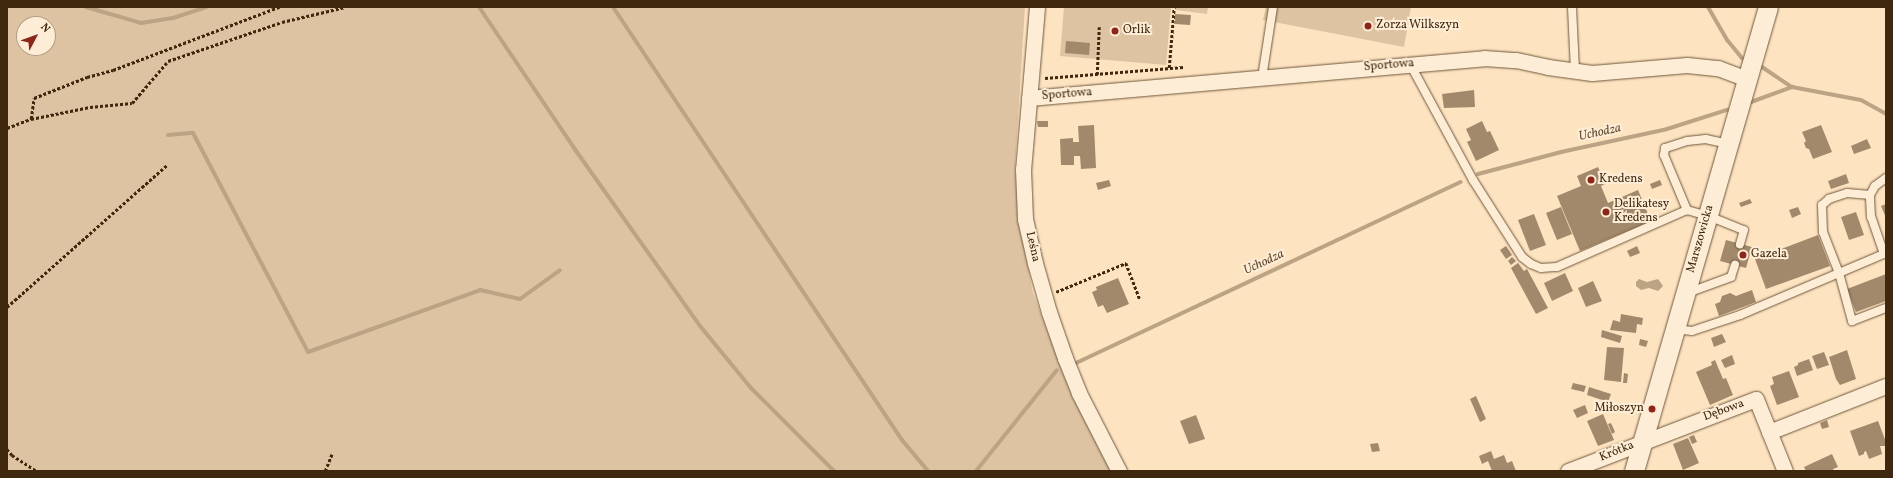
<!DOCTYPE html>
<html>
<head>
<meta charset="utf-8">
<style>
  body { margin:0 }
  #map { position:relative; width:1893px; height:478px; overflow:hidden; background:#fde3c0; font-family:Vollkorn,serif }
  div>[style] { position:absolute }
  .green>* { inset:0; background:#ddc3a2 }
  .water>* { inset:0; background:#bca383 }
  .stream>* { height:4px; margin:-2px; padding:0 2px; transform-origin:2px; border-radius:2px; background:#bca383 }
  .building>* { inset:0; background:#a2896b }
  .path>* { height:2.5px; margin-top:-1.25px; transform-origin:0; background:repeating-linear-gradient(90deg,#3f280e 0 3px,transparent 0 5px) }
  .roads { filter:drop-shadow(0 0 1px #6e573a) drop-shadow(0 0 1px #6e573a) }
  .service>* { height:8px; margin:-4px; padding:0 4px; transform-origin:4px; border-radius:4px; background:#feedd6 }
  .minor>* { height:15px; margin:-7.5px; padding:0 7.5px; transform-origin:7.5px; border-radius:7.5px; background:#feedd6 }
  .tertiary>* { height:19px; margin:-9.5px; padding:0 9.5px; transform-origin:9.5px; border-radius:9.5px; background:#feedd6 }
  .dots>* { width:11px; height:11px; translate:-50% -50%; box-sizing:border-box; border:2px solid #feedd6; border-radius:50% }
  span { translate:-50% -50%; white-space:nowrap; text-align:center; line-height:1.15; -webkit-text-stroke:4px #feedd6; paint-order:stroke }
  .poi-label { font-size:12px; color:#3f280e }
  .left { translate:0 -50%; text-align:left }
  .right { translate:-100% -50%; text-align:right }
  .street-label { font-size:12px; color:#3f280e }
  .water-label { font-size:13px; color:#644d31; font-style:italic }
  .frame { position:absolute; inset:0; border:8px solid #3f280e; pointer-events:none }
  .north { position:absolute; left:16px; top:16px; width:40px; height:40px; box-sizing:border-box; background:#feedd6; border:1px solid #b29e86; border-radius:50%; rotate:49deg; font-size:11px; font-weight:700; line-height:16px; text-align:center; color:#3f280e }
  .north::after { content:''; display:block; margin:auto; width:14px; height:18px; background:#8f2418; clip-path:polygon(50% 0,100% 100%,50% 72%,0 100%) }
</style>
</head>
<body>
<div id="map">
  <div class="green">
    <div style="clip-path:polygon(evenodd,7px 7px,1025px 7px,1015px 167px,1020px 227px,1033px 293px,1064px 374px,1112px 471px,7px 471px,7px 7px,24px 24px,48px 24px,48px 48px,24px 48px,24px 24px)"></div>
    <div style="clip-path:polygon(1064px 7px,1171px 7px,1166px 65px,1060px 56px)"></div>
    <div style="clip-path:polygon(1176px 7px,1208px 7px,1207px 14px,1176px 10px)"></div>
    <div style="clip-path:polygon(1266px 7px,1411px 7px,1404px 47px,1263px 20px)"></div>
  </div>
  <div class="water">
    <div style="clip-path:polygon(1639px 279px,1647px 282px,1658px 279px,1663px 286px,1658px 291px,1649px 288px,1641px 290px,1636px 286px,1636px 282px)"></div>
  </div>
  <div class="stream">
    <div style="left:86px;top:7px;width:57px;rotate:16.2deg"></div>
    <div style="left:141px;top:23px;width:32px;rotate:-9deg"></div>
    <div style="left:173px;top:18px;width:35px;rotate:-18deg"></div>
    <div style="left:479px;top:7px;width:170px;rotate:56deg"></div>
    <div style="left:574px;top:148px;width:218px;rotate:54.7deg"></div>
    <div style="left:700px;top:326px;width:80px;rotate:50.6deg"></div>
    <div style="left:751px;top:388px;width:117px;rotate:45deg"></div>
    <div style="left:613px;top:7px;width:521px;rotate:56.28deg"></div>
    <div style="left:902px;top:440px;width:40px;rotate:50deg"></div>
    <div style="left:1708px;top:7px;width:39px;rotate:60deg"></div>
    <div style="left:1728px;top:41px;width:22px;rotate:51deg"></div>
    <div style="left:1762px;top:67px;width:36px;rotate:34deg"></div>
    <div style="left:1751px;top:102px;width:44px;rotate:-20.1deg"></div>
    <div style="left:1792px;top:87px;width:70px;rotate:10.7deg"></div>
    <div style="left:1861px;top:100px;width:29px;rotate:29deg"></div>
    <div style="left:168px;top:135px;width:25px;rotate:-5deg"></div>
    <div style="left:193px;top:133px;width:247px;rotate:62.3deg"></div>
    <div style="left:308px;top:352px;width:183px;rotate:-19.8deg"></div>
    <div style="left:480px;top:290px;width:41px;rotate:12.7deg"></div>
    <div style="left:520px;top:299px;width:49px;rotate:-35.9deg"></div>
    <div style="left:1478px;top:174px;width:86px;rotate:-14.8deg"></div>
    <div style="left:1561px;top:152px;width:108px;rotate:-12.2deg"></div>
    <div style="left:1667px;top:129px;width:63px;rotate:-17.6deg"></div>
    <div style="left:1076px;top:363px;width:425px;rotate:-25.2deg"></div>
    <div style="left:976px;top:471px;width:129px;rotate:-51.3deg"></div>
  </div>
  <div class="building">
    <div style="clip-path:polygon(1175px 14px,1191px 15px,1190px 25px,1175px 24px)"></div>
    <div style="clip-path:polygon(1066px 41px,1090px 43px,1089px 55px,1065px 53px)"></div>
    <div style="clip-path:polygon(1474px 90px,1475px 107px,1444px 108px,1442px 94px)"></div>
    <div style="clip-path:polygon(1037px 121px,1048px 121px,1048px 127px,1038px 127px)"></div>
    <div style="clip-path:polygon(1482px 121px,1487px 132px,1490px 131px,1499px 150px,1476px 161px,1467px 142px,1471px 140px,1466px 129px)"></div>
    <div style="clip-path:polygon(1094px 125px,1096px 168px,1081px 169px,1080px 156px,1074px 156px,1074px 165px,1061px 165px,1060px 139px,1073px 138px,1073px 142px,1079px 142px,1078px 126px)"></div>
    <div style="clip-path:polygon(1821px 125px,1832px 152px,1813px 159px,1809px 149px,1806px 148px,1804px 143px,1806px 141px,1802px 132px)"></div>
    <div style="clip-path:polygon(1867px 139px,1871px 148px,1854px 154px,1851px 146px)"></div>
    <div style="clip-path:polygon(1598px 167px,1605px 184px,1601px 186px,1608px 203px,1638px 190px,1651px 221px,1580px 251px,1557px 196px,1581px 186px,1577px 176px)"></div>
    <div style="clip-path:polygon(1846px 174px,1849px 183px,1831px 189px,1828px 181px)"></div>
    <div style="clip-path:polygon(1109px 180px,1111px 186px,1098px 190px,1096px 183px)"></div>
    <div style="clip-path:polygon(1660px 180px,1662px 185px,1652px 189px,1650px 184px)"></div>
    <div style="clip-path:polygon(1750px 199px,1752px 203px,1741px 207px,1739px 203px)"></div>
    <div style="clip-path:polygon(1886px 204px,1886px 218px,1881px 206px)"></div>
    <div style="clip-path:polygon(1561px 207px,1572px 234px,1557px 240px,1546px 213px)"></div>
    <div style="clip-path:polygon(1798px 207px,1801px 214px,1792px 218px,1789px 210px)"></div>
    <div style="clip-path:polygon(1856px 212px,1864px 235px,1849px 240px,1841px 217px)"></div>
    <div style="clip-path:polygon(1534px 214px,1546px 245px,1530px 251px,1518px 220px)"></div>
    <div style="clip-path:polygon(1818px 235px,1830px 266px,1766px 289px,1755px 259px)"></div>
    <div style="clip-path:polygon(1726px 240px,1752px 247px,1746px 268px,1720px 261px)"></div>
    <div style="clip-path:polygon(1506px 246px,1512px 255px,1506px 259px,1500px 250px)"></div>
    <div style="clip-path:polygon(1637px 246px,1640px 253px,1630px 257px,1627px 251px)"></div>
    <div style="clip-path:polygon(1512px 257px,1516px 261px,1511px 265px,1508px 261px)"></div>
    <div style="clip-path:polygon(1518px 263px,1524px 271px,1527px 269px,1548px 308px,1536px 314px,1511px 268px)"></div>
    <div style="clip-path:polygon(1565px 273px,1573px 291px,1552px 301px,1544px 283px)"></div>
    <div style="clip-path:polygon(1886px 274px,1886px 301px,1856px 312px,1847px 289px)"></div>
    <div style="clip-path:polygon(1118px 278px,1129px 304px,1107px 313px,1103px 305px,1098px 307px,1092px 292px,1097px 290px,1096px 287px)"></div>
    <div style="clip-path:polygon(1593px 281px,1602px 301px,1586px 307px,1578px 288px)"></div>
    <div style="clip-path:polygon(1752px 290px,1756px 302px,1719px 316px,1715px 304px,1720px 302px,1722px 296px,1730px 293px,1736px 296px)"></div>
    <div style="clip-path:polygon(1621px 314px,1643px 318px,1642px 325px,1637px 324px,1636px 333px,1610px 330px,1613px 320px,1620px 322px)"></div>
    <div style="clip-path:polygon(1602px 330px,1622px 336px,1620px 343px,1601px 337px)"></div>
    <div style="clip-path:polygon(1722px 334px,1726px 342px,1714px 347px,1711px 338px)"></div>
    <div style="clip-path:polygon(1640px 339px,1648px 341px,1646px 347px,1639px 345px)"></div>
    <div style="clip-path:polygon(1607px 347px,1624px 348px,1621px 382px,1604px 380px)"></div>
    <div style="clip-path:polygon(1847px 350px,1856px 379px,1840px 385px,1836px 379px,1829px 357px)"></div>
    <div style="clip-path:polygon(1824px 352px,1829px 365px,1817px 369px,1812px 356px)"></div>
    <div style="clip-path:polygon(1732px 355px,1735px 364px,1725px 368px,1721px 360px)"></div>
    <div style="clip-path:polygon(1809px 359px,1813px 370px,1797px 376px,1794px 367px,1798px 365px,1798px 363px)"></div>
    <div style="clip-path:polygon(1715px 360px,1723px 379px,1726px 378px,1733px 395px,1710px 405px,1696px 372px,1712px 365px,1711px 362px)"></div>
    <div style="clip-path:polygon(1789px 371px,1799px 397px,1777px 405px,1770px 386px,1774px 384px,1772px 377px)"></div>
    <div style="clip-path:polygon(1624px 373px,1628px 374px,1627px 383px,1623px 383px)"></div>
    <div style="clip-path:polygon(1573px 383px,1586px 386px,1584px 392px,1571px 389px)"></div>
    <div style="clip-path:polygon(1589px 387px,1611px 394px,1608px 402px,1587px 395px)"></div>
    <div style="clip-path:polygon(1476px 396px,1486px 419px,1480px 422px,1470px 399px)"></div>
    <div style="clip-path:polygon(1585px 405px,1588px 413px,1577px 418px,1573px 410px)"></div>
    <div style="clip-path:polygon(1603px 414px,1614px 440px,1598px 446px,1587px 421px)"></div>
    <div style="clip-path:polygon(1196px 415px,1205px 439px,1189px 444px,1180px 421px)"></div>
    <div style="clip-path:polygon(1827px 420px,1829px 427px,1822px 429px,1820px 423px)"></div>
    <div style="clip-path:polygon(1878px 421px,1886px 442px,1886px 446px,1880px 446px,1882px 454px,1869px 459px,1866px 451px,1864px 452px,1864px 454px,1859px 456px,1850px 431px)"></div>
    <div style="clip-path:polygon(1611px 423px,1615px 432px,1612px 434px,1608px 424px)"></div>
    <div style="clip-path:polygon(1694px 435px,1697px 442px,1692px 444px,1689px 437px)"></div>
    <div style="clip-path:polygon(1688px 438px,1699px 463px,1683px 470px,1673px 444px)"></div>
    <div style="clip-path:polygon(1378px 443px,1380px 451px,1372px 452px,1370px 444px)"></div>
    <div style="clip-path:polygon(1491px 451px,1494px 459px,1504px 455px,1507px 463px,1512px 461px,1516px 471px,1492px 471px,1488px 461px,1482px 464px,1479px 456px)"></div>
    <div style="clip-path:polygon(1832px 454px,1838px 467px,1833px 469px,1834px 471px,1806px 471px,1804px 467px)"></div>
  </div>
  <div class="path">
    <div style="left:1169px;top:68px;width:61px;rotate:-85.3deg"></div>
    <div style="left:1097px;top:75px;width:48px;rotate:-87.6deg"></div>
    <div style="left:1045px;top:78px;width:139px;rotate:-4.5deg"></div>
    <div style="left:31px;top:119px;width:21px;rotate:-82deg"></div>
    <div style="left:34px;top:98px;width:57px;rotate:-21.6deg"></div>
    <div style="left:87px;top:77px;width:27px;rotate:-15deg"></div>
    <div style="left:113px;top:70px;width:178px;rotate:-20.8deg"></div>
    <div style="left:7px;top:128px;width:26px;rotate:-21deg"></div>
    <div style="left:31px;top:119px;width:60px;rotate:-11.5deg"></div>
    <div style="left:90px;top:107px;width:42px;rotate:-5.4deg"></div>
    <div style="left:132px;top:103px;width:55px;rotate:-49.4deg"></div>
    <div style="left:168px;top:61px;width:120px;rotate:-18.9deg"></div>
    <div style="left:282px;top:22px;width:65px;rotate:-13.4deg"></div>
    <div style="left:1056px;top:292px;width:76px;rotate:-22.5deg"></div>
    <div style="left:1126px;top:263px;width:39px;rotate:69deg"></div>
    <div style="left:7px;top:307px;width:214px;rotate:-41.6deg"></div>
    <div style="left:7px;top:449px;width:8px;rotate:50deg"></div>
    <div style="left:12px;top:455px;width:30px;rotate:33deg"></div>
    <div style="left:325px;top:471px;width:18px;rotate:-68deg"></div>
  </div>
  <div class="roads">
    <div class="service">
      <div style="left:1572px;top:7px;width:64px;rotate:87.3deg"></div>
      <div style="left:1410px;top:64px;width:132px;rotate:61.5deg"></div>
      <div style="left:1473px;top:180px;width:91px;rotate:57.5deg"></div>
      <div style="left:1522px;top:257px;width:11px;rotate:38deg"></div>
      <div style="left:1531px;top:264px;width:11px;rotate:22deg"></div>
      <div style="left:1541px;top:268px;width:16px;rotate:-4deg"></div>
      <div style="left:1557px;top:267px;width:142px;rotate:-23.7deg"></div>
      <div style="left:1262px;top:78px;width:72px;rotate:-81.2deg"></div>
      <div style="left:1729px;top:144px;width:24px;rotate:-168deg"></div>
      <div style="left:1706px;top:139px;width:19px;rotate:174deg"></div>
      <div style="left:1687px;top:141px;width:23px;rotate:162deg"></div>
      <div style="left:1665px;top:148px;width:7px;rotate:98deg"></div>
      <div style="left:1664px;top:155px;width:60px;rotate:67.3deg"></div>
      <div style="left:1687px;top:210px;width:25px;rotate:16deg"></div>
      <div style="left:1711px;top:217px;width:35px;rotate:22deg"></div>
      <div style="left:1744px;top:230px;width:15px;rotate:106deg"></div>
      <div style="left:1870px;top:195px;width:23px;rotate:-175deg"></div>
      <div style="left:1847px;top:193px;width:19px;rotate:162deg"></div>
      <div style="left:1829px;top:199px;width:9px;rotate:139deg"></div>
      <div style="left:1822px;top:205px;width:27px;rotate:88deg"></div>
      <div style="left:1823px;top:232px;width:44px;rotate:68.7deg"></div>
      <div style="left:1839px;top:273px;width:50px;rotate:74.8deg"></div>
      <div style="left:1852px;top:321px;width:36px;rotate:-21deg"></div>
      <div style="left:1884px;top:254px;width:39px;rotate:-109deg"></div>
      <div style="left:1871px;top:217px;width:22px;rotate:-93deg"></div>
      <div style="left:1870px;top:195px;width:10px;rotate:-61deg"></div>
      <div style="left:1875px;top:186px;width:14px;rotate:-36deg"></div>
      <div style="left:1687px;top:291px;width:3px;rotate:18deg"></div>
      <div style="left:1690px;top:292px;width:44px;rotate:-20.1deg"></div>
      <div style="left:1731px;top:277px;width:13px;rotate:-72deg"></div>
      <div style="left:1675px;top:329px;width:17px;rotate:7deg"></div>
      <div style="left:1692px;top:331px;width:51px;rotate:-18.4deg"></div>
      <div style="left:1740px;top:315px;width:159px;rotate:-23deg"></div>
    </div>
    <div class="minor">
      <div style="left:1037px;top:7px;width:163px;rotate:94.9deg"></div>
      <div style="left:1023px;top:169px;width:50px;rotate:87.7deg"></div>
      <div style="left:1025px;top:219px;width:45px;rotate:77.2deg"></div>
      <div style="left:1035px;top:263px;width:51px;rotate:74.1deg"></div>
      <div style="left:1049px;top:312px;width:49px;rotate:70.8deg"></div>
      <div style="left:1065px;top:358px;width:38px;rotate:68deg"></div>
      <div style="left:1079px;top:393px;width:88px;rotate:62.9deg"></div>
      <div style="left:1029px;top:98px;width:457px;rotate:-5deg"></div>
      <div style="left:1484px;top:58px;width:32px;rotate:4deg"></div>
      <div style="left:1516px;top:60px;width:33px;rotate:12deg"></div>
      <div style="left:1548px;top:67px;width:44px;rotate:7.8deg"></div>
      <div style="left:1592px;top:73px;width:95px;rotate:-4.8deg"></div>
      <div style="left:1687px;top:65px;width:31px;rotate:6deg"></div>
      <div style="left:1718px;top:68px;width:31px;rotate:21deg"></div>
      <div style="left:1769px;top:432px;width:126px;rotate:-21.5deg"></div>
      <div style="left:1568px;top:471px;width:201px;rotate:-21deg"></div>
      <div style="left:1756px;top:399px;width:78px;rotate:68.1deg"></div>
    </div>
    <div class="tertiary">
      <div style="left:1634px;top:471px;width:483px;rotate:-73.9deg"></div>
    </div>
  </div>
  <div class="dots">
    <div style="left:1368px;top:26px;background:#8f2418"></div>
    <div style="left:1115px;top:31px;background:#8f2418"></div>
    <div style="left:1591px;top:180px;background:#8f2418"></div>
    <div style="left:1606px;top:212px;background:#8f2418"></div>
    <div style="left:1743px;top:255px;background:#8f2418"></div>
    <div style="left:1652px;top:409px;background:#8f2418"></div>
  </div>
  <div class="poi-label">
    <span class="left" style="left:1376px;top:26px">Zorza Wilkszyn</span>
    <span class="left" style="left:1123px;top:31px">Orlik</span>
    <span class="left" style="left:1599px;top:180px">Kredens</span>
    <span class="left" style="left:1614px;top:212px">Delikatesy<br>Kredens</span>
    <span class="left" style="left:1751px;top:255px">Gazela</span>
    <span class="right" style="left:1644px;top:409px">Miłoszyn</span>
  </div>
  <div class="street-label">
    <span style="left:1389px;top:66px;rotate:-5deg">Sportowa</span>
    <span style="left:1067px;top:95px;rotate:-5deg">Sportowa</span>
    <span style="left:1701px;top:239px;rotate:-74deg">Marszowicka</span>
    <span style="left:1032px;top:247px;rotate:77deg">Leśna</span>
    <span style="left:1724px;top:411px;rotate:-20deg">Dębowa</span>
    <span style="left:1617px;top:452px;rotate:-22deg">Krótka</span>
  </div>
  <div class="water-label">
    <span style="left:1600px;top:133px;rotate:-12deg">Uchodza</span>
    <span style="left:1264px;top:263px;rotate:-25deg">Uchodza</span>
  </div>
  <div class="frame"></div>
  <div class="north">N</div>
</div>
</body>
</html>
